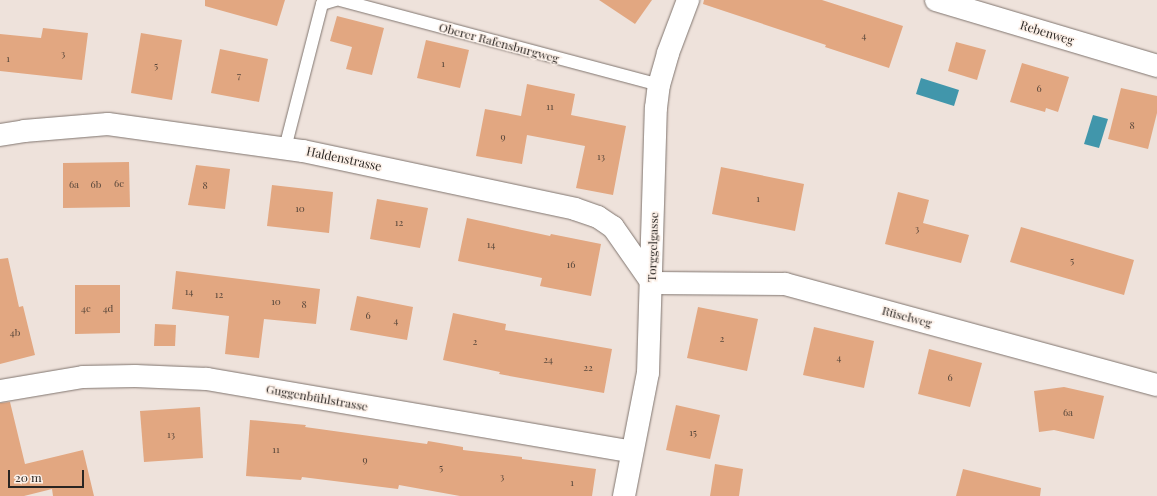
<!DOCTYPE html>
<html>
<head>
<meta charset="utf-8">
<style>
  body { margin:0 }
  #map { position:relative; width:1157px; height:496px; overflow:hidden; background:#eee2db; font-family:"Playfair Display",serif }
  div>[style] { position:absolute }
  .water>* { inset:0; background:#4196ab }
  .building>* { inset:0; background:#e2a781 }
  .roads { filter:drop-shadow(0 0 1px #80756f) drop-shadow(0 0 1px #80756f) }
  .service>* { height:12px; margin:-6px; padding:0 6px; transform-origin:6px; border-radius:6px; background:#fff }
  .minor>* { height:22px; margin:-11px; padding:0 11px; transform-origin:11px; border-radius:11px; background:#fff }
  span { translate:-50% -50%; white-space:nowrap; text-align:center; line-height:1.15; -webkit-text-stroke:3px #fcf0e8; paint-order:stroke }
  .number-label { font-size:10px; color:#57463a }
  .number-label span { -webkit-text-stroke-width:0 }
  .street-label { font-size:12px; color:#292522 }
  .scale { position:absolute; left:8px; top:470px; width:76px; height:18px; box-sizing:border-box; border:2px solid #292522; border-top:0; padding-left:5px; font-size:12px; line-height:14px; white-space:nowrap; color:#292522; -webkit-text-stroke:3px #fcf0e8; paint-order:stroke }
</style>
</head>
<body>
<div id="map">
  <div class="water">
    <div style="clip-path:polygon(921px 78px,959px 90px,954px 106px,916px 94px)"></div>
    <div style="clip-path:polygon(1093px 115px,1108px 119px,1099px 148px,1084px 144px)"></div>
  </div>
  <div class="building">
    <div style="clip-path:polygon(205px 0,285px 0,277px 26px,205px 6px)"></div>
    <div style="clip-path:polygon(599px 0,652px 0,635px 24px)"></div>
    <div style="clip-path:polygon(704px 0,822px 0,903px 26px,889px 68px,825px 47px,826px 45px,703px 4px)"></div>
    <div style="clip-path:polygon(337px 16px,384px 28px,372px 75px,346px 69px,352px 47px,330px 41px)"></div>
    <div style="clip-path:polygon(43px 28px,88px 33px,82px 80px,0 71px,0 34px,41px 38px)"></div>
    <div style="clip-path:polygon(141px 33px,182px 40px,172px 100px,131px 93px)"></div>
    <div style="clip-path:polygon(426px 40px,469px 50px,460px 88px,417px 78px)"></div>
    <div style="clip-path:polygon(956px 42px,986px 50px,977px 80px,948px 71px)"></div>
    <div style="clip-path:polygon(220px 49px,268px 59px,259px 102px,211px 93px)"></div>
    <div style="clip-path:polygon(1022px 63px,1069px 77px,1058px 112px,1046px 108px,1045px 112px,1010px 102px)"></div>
    <div style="clip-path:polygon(527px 84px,575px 94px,571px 115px,626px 126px,613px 195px,576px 188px,585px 146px,527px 135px,522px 164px,476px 156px,485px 109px,521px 116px)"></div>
    <div style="clip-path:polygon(1121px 88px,1157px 96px,1157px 113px,1148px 149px,1108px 139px)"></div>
    <div style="clip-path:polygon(129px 162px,130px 207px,63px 208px,63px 163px)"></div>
    <div style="clip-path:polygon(196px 165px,230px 169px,225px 209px,188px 205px)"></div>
    <div style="clip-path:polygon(721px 167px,804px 184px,795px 231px,712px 214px)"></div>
    <div style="clip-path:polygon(272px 185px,333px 192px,329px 233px,267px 226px)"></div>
    <div style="clip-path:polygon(898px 192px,929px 200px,923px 223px,969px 235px,961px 263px,885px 244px)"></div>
    <div style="clip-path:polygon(377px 199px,428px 208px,420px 248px,370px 239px)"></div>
    <div style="clip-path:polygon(467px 218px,550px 236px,551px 234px,601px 244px,591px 296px,540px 286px,542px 278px,458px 261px)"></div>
    <div style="clip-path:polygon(1021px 227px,1134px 260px,1124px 295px,1010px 262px)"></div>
    <div style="clip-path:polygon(8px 258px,19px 307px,23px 306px,35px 355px,0 364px,0 259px)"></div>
    <div style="clip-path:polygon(176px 271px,320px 289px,316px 324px,264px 319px,259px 358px,225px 354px,229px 316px,172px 309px)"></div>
    <div style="clip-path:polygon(75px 285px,120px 285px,120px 333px,75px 334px)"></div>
    <div style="clip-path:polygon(357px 296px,413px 307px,407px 340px,350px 330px)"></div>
    <div style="clip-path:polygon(698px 307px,758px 319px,747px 371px,687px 358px)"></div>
    <div style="clip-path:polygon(453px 313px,506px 324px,505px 330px,612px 349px,604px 393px,499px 374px,500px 372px,443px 360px)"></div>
    <div style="clip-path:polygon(155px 324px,176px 325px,175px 346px,154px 346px)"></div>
    <div style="clip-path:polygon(814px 327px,874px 341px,864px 388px,803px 375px)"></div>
    <div style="clip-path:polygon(929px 349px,982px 363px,970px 407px,918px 394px)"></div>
    <div style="clip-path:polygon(1064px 387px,1104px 396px,1094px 439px,1054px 430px,1039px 432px,1034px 391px)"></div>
    <div style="clip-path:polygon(10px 402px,25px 464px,83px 450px,94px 496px,53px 496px,52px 489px,24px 496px,0 496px,0 403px)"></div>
    <div style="clip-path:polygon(676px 405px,720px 415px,710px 459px,666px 450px)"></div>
    <div style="clip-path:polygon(200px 407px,203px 458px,144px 462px,140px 411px)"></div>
    <div style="clip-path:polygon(250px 420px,306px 425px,305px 427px,427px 444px,428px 441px,463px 447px,463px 450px,522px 457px,522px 459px,596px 469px,592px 496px,460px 496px,399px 485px,398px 489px,302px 477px,301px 480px,246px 476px)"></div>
    <div style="clip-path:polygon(715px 464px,743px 469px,739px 496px,710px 496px)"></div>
    <div style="clip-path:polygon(963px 469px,1041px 488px,1040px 496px,956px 496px)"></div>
  </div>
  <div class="roads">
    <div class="service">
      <div style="left:340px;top:0;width:330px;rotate:14.9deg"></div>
      <div style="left:285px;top:148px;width:149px;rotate:-75.6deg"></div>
      <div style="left:322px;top:4px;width:14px;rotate:-17deg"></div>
    </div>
    <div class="minor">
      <div style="left:936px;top:0;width:231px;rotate:16.6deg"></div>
      <div style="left:0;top:135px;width:24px;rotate:-9deg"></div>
      <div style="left:24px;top:131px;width:84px;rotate:-4.8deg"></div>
      <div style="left:108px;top:124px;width:197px;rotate:7.9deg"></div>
      <div style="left:303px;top:151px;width:278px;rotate:12deg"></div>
      <div style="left:575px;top:209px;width:24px;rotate:19deg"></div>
      <div style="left:598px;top:217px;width:18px;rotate:34deg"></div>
      <div style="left:613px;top:227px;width:68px;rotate:55.1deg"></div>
      <div style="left:652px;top:283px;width:133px;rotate:0.4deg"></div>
      <div style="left:785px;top:284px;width:385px;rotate:15.2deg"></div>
      <div style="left:0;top:391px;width:84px;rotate:-9.6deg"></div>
      <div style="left:83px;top:377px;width:52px;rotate:-1.1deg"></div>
      <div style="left:135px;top:376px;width:72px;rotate:2.4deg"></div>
      <div style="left:207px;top:379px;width:431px;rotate:9.7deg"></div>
      <div style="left:624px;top:496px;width:125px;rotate:-79deg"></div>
      <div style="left:648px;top:373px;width:265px;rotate:-88.3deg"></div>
      <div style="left:656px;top:108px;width:23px;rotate:-83deg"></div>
      <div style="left:659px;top:85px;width:33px;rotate:-74deg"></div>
      <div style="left:668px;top:53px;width:57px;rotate:-69.3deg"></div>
    </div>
  </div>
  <div class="number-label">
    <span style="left:864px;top:36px">4</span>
    <span style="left:63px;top:54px">3</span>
    <span style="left:8px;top:59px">1</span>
    <span style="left:443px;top:64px">1</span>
    <span style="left:156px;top:66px">5</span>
    <span style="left:239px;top:76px">7</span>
    <span style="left:1039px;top:89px">6</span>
    <span style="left:550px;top:107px">11</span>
    <span style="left:1132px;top:126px">8</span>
    <span style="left:503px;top:137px">9</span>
    <span style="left:601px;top:157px">13</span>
    <span style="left:119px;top:184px">6c</span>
    <span style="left:74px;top:185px">6a</span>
    <span style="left:96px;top:185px">6b</span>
    <span style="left:205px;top:186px">8</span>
    <span style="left:758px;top:199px">1</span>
    <span style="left:300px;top:209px">10</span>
    <span style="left:399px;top:223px">12</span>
    <span style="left:917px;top:229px">3</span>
    <span style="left:491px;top:245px">14</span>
    <span style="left:1072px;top:261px">5</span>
    <span style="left:571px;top:265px">16</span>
    <span style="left:189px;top:292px">14</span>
    <span style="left:219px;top:295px">12</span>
    <span style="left:276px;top:302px">10</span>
    <span style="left:304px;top:305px">8</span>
    <span style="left:86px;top:309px">4c</span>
    <span style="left:108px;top:309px">4d</span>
    <span style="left:368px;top:316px">6</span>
    <span style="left:396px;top:321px">4</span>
    <span style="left:15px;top:333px">4b</span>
    <span style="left:722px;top:339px">2</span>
    <span style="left:475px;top:342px">2</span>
    <span style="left:839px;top:358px">4</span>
    <span style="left:548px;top:360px">24</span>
    <span style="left:588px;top:368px">22</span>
    <span style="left:950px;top:378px">6</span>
    <span style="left:1068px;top:413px">6a</span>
    <span style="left:693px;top:433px">15</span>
    <span style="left:171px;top:435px">13</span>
    <span style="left:276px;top:450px">11</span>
    <span style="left:365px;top:460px">9</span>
    <span style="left:441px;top:468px">5</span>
    <span style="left:502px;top:477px">3</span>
    <span style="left:572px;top:483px">1</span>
  </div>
  <div class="street-label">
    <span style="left:1047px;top:33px;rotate:17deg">Rebenweg</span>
    <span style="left:499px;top:43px;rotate:15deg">Oberer Rafensburgweg</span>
    <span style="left:344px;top:159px;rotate:12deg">Haldenstrasse</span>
    <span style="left:653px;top:247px;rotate:-88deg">Torggelgasse</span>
    <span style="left:907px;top:317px;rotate:15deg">Rüselweg</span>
    <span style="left:317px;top:398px;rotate:10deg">Guggenbühlstrasse</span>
  </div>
  <div class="scale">20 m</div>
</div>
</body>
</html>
